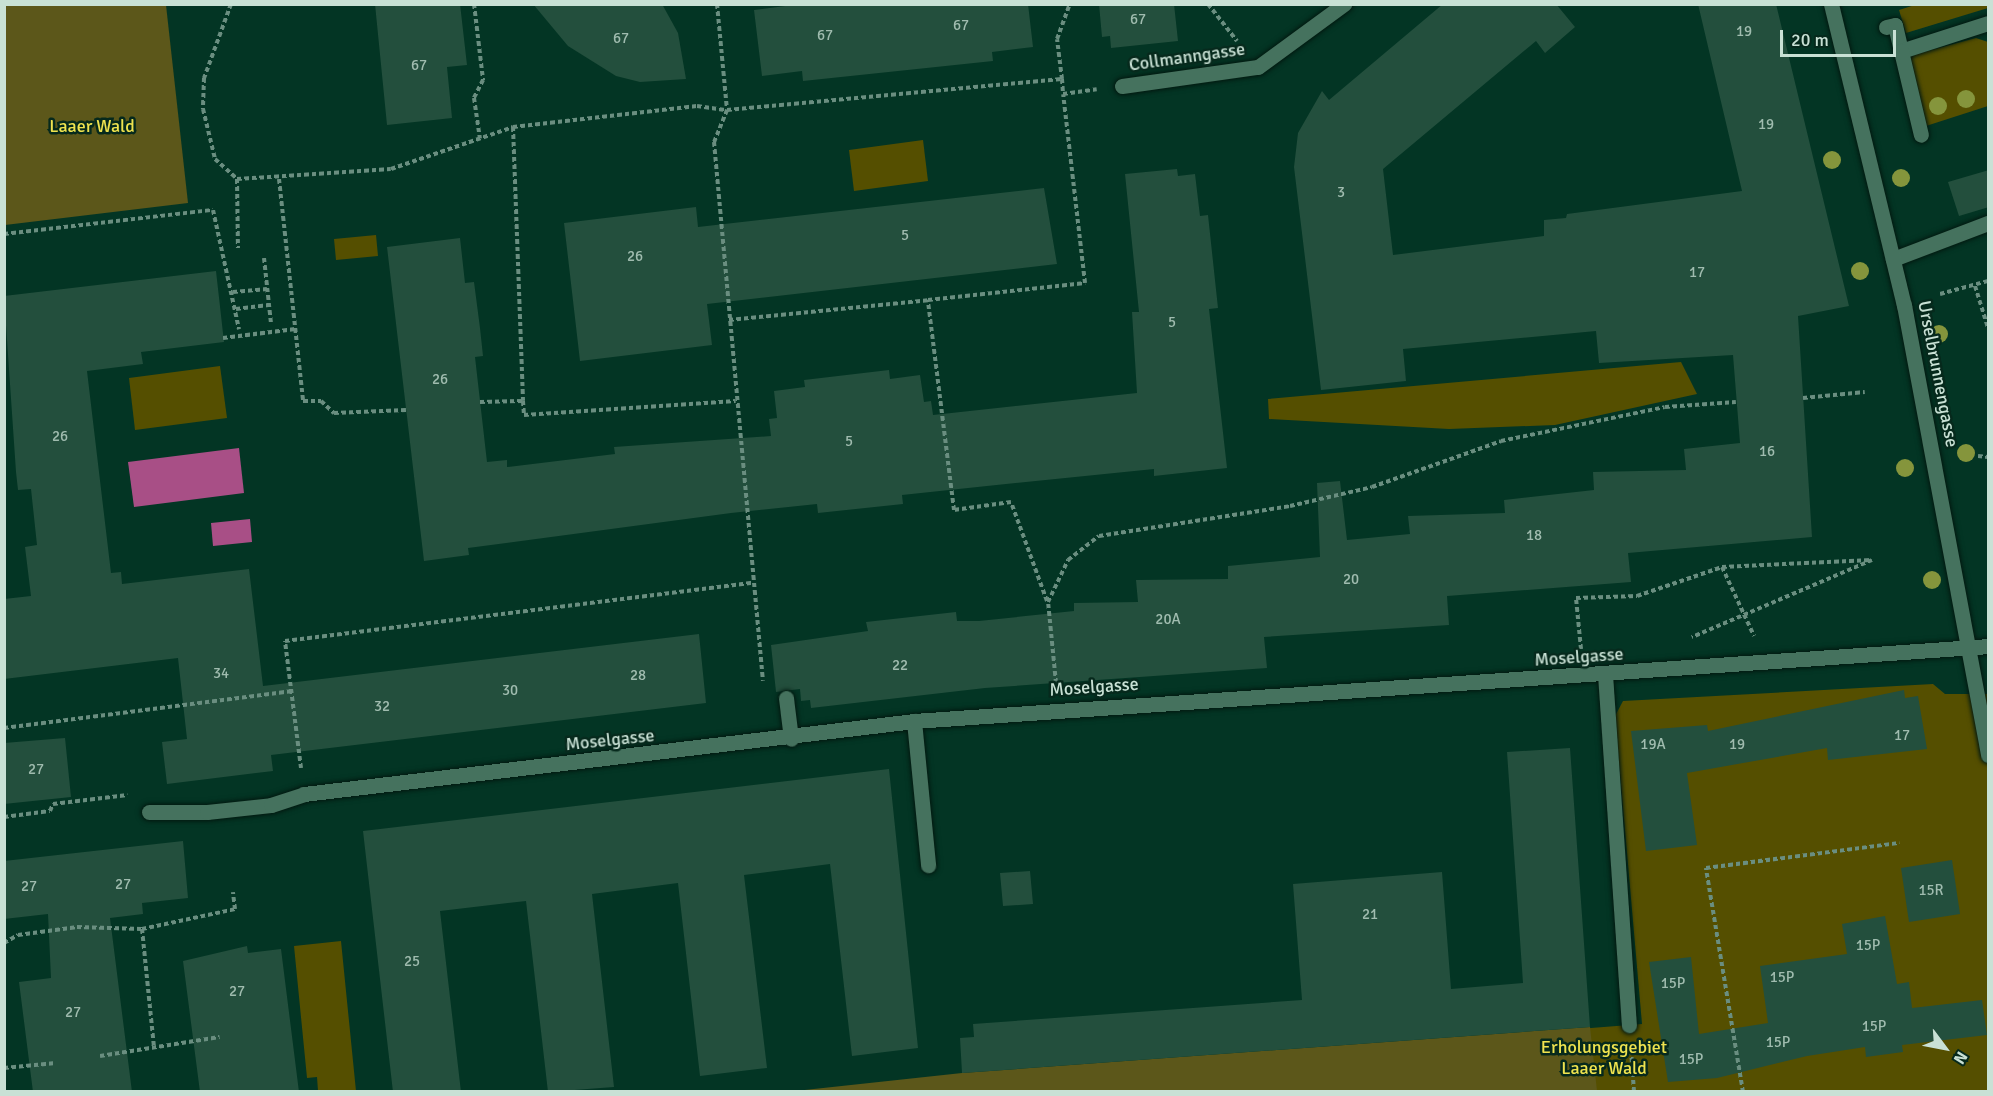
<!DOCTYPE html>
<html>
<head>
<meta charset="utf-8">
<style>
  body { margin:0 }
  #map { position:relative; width:1993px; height:1096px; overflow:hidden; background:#033524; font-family:Signika,sans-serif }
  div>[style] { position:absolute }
  .green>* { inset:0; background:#554f00 }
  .forest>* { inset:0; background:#5c571a }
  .water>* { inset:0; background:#a84f86 }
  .building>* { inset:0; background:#234f3d }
  .path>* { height:4px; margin-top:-2px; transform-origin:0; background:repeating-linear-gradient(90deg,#6a8e80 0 4.5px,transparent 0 7.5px) }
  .roads { filter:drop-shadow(0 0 2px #031910) drop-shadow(0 0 2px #031910) }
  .service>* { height:15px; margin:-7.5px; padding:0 7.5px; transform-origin:7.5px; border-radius:7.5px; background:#45725e }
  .pedestrian>* { height:15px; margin:-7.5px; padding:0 7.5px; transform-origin:7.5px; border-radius:7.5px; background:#45725e }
  .minor>* { height:15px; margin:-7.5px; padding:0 7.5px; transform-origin:7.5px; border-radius:7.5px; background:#45725e }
  .trees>* { width:18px; height:18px; margin:-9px; border-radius:50%; background:#85953c }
  span { translate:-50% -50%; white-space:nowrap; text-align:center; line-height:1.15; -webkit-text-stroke:5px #06291c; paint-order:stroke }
  .number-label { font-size:15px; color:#a0bcaf }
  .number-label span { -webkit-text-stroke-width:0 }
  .street-label { font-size:18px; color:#c9e1d5 }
  .park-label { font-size:18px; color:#efe34f }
  .frame { position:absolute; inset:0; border:6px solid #c9e1d5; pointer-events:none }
  .north { position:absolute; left:1915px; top:1018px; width:60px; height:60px; -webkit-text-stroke:4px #06291c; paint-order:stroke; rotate:122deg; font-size:16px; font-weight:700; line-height:24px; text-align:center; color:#c9e1d5 }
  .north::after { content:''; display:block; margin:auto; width:21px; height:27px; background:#c9e1d5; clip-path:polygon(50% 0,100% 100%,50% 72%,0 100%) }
  .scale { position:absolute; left:1780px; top:30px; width:116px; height:27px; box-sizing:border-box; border:3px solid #c9e1d5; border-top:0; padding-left:8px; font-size:18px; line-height:21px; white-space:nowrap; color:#c9e1d5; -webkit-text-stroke:4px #06291c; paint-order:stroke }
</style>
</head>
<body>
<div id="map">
  <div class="green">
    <div style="clip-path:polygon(1918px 4px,1988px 4px,1988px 8px,1906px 33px,1899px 10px)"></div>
    <div style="clip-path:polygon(1976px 38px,1988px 42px,1988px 106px,1926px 126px,1909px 56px)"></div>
    <div style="clip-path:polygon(923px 140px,928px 181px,854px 191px,849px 150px)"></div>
    <div style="clip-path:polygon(376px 235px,378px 256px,336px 260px,334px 239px)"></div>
    <div style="clip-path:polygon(1681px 362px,1697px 394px,1555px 425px,1449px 429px,1269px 419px,1268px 399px)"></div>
    <div style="clip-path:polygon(220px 366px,227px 418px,135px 430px,129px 378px)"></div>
    <div style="clip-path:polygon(1933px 684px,1945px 694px,1988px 694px,1988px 1091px,786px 1092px,1642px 1024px,1615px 716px,1623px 701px)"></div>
    <div style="clip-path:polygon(341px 941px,356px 1091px,318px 1091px,317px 1077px,307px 1078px,294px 946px)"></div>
  </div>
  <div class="forest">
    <div style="clip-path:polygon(4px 5px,166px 5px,188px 203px,5px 225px)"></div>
    <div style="clip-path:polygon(1590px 1027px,1597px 1091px,786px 1092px,962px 1073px)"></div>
  </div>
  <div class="water">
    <div style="clip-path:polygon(239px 448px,244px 493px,134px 507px,128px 462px)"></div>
    <div style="clip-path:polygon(250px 519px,252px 542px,213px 546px,211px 523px)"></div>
  </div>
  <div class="building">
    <div style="clip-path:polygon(375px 4px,460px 4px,467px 65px,447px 67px,452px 118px,387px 125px)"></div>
    <div style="clip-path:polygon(533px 4px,662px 4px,678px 33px,686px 79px,640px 82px,616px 76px,568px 46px)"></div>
    <div style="clip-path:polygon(801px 4px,1028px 4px,1033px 47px,992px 52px,993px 61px,803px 81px,802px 71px,762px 76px,754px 10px)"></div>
    <div style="clip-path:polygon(1099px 4px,1174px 4px,1178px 41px,1111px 48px,1110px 36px,1102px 37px)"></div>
    <div style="clip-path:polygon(1443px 4px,1556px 4px,1575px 27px,1545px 53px,1536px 41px,1383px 169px,1393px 255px,1544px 236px,1544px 220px,1566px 218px,1567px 214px,1742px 191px,1698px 4px,1776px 4px,1849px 306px,1798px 316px,1812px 537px,1628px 553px,1631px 582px,1447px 596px,1449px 625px,1264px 637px,1267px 668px,985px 688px,811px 708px,810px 700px,801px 701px,800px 689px,776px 692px,771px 645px,868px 631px,866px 622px,956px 612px,957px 621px,979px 621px,1074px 611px,1074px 603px,1138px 602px,1136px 580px,1228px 579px,1228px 566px,1320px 557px,1317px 483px,1340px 481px,1347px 540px,1410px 534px,1408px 516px,1505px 513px,1504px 500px,1594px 490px,1593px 472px,1686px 470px,1684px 449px,1740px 443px,1733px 355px,1599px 363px,1596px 331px,1403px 349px,1406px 381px,1321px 390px,1294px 167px,1298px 133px,1322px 91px,1329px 100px)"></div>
    <div style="clip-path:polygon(1177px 169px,1178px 176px,1195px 174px,1200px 216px,1208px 215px,1218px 308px,1209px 309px,1227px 468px,1154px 476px,1154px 469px,987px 486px,902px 495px,903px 504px,818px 513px,817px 504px,731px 513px,468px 548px,469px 555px,424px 561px,387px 247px,460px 238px,465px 283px,474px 282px,480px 328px,483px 356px,475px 357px,487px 462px,507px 460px,507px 467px,615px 454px,614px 447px,771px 436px,769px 419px,777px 418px,774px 391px,805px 387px,804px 380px,889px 370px,890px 379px,920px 375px,924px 402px,931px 401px,933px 415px,1137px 393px,1132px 312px,1139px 312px,1125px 174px)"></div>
    <div style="clip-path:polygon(1989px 170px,1989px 207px,1959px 216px,1948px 182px)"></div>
    <div style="clip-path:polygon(1044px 188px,1057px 264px,707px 304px,712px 345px,580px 361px,564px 223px,696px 207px,698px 227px)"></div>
    <div style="clip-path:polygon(216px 271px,224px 342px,141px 352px,143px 364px,87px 371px,111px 573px,121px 572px,122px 584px,249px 569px,263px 686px,699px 634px,706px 703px,271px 755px,273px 771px,167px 784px,162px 742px,187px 739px,178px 658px,4px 679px,4px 599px,31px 596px,25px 547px,37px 545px,31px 489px,18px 490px,16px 472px,4px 296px)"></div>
    <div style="clip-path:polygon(1904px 690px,1905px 698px,1918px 696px,1927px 749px,1828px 760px,1827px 748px,1687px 773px,1697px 845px,1646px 851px,1631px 731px,1707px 725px,1708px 731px)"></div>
    <div style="clip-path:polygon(65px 738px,71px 797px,4px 804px,4px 743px)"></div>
    <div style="clip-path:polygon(1570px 748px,1590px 1027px,962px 1073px,960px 1038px,974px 1037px,973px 1024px,1302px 1000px,1293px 884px,1442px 872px,1451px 989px,1523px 983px,1507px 752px)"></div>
    <div style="clip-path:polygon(889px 769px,918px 1048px,852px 1056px,830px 864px,744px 875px,767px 1068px,700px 1076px,678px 883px,592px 894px,614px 1087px,548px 1092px,526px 901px,440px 911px,461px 1092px,393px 1092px,363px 831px)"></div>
    <div style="clip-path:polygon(183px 841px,188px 898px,142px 903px,143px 914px,110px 918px,132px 1092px,33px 1092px,19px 982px,51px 978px,48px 914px,4px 919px,4px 861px)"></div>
    <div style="clip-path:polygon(1952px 860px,1960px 914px,1909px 922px,1901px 868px)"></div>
    <div style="clip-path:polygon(1030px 871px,1033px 904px,1003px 906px,1000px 873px)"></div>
    <div style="clip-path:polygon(1885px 916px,1897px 984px,1909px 982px,1912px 1008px,1982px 1000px,1987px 1035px,1902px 1045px,1903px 1052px,1866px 1057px,1865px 1047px,1807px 1056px,1717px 1078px,1668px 1082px,1649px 962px,1691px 957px,1699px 1034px,1768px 1023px,1760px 966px,1847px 954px,1842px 924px)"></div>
    <div style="clip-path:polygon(247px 946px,248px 953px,281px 949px,299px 1092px,200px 1092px,183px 961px)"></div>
  </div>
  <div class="path">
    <div style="left:231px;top:4px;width:79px;rotate:110deg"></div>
    <div style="left:204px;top:78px;width:31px;rotate:92deg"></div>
    <div style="left:203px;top:109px;width:51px;rotate:76.5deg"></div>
    <div style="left:215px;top:159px;width:30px;rotate:42deg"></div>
    <div style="left:237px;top:179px;width:154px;rotate:-3.7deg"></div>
    <div style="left:391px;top:169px;width:129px;rotate:-19deg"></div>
    <div style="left:513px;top:127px;width:185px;rotate:-6.5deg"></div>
    <div style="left:697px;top:106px;width:30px;rotate:8deg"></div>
    <div style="left:727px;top:110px;width:336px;rotate:-5.3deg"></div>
    <div style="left:1062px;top:79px;width:15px;rotate:86deg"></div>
    <div style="left:1063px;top:94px;width:34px;rotate:-8deg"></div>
    <div style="left:474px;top:4px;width:77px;rotate:83.2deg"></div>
    <div style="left:483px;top:80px;width:20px;rotate:117deg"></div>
    <div style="left:474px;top:98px;width:41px;rotate:81.7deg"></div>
    <div style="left:717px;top:4px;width:106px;rotate:84.6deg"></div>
    <div style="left:727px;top:110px;width:35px;rotate:112deg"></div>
    <div style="left:714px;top:142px;width:541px;rotate:84.81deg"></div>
    <div style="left:1208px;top:4px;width:47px;rotate:51.9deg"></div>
    <div style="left:1062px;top:79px;width:40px;rotate:-97.1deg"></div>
    <div style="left:1057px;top:39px;width:37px;rotate:-70deg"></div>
    <div style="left:513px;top:127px;width:274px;rotate:87.9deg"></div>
    <div style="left:237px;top:179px;width:69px;rotate:89.2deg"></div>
    <div style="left:279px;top:179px;width:223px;rotate:83.8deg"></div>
    <div style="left:303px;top:401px;width:18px"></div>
    <div style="left:321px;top:401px;width:18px;rotate:43deg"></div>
    <div style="left:334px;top:413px;width:72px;rotate:-2.4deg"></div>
    <div style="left:4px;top:234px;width:210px;rotate:-6.6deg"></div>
    <div style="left:213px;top:210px;width:122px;rotate:77.7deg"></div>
    <div style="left:264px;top:258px;width:65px;rotate:83.9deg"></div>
    <div style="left:1975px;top:286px;width:44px;rotate:72.8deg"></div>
    <div style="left:233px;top:292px;width:34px;rotate:-5deg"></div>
    <div style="left:1940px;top:294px;width:50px;rotate:-15.2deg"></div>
    <div style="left:236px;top:309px;width:33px;rotate:-7deg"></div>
    <div style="left:729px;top:320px;width:200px;rotate:-5.7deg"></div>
    <div style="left:223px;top:338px;width:73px;rotate:-7.1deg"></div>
    <div style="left:1803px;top:398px;width:62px;rotate:-5.5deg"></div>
    <div style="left:480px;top:402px;width:43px;rotate:-1.3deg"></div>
    <div style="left:523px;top:401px;width:14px;rotate:86deg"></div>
    <div style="left:524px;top:415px;width:212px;rotate:-3.8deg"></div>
    <div style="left:1978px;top:456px;width:10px;rotate:6deg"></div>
    <div style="left:1722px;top:567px;width:76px;rotate:65.1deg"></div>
    <div style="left:1047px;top:601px;width:105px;rotate:-110deg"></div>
    <div style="left:1011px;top:502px;width:58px;rotate:172deg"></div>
    <div style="left:954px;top:510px;width:212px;rotate:-97.1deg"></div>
    <div style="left:928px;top:300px;width:158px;rotate:-6.2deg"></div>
    <div style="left:1085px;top:283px;width:190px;rotate:-96.6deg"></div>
    <div style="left:1581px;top:649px;width:51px;rotate:-95.6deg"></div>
    <div style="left:1576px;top:598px;width:61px;rotate:-1.9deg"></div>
    <div style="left:1637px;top:596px;width:90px;rotate:-18.8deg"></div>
    <div style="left:1722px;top:567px;width:150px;rotate:-2.7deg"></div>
    <div style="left:1872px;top:560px;width:196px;rotate:156.8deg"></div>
    <div style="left:1056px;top:683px;width:81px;rotate:-95.6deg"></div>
    <div style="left:1048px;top:602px;width:47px;rotate:-64.5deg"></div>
    <div style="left:1068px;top:560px;width:39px;rotate:-38deg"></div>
    <div style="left:1099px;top:536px;width:193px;rotate:-8.9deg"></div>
    <div style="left:1290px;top:506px;width:84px;rotate:-13deg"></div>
    <div style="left:1372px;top:487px;width:137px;rotate:-19.6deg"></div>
    <div style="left:1501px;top:441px;width:167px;rotate:-11.7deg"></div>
    <div style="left:1665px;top:407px;width:71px;rotate:-4deg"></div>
    <div style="left:4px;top:728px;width:289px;rotate:-7.3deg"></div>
    <div style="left:301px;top:768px;width:128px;rotate:-97.2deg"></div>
    <div style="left:285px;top:641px;width:471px;rotate:-7.1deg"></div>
    <div style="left:4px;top:817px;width:46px;rotate:-7.4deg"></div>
    <div style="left:50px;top:811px;width:8px;rotate:-67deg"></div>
    <div style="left:53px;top:804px;width:75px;rotate:-6.9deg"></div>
    <div style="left:142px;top:929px;width:119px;rotate:84.2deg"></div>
    <div style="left:4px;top:943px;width:16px;rotate:-30deg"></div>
    <div style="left:18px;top:935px;width:60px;rotate:-7.7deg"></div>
    <div style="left:77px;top:927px;width:65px;rotate:1.8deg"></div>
    <div style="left:142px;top:929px;width:95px;rotate:-12.1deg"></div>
    <div style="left:235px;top:909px;width:17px;rotate:-97deg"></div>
    <div style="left:1631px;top:1050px;width:42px;rotate:85.9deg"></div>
    <div style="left:100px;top:1056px;width:121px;rotate:-9deg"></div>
    <div style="left:4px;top:1068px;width:52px;rotate:-5.5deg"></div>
    <div style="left:1743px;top:1092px;width:227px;rotate:-99.4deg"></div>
    <div style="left:1706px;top:868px;width:195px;rotate:-7.4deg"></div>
  </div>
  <div class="roads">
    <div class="service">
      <div style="left:1893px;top:259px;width:102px;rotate:-20.8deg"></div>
      <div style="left:1605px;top:674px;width:352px;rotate:86.1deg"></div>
      <div style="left:786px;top:698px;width:41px;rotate:83deg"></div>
      <div style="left:914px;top:721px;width:145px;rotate:84.4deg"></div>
      <div style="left:149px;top:812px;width:58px"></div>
    </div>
    <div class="pedestrian">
      <div style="left:1886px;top:27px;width:9px;rotate:-13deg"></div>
      <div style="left:1895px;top:25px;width:27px;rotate:77deg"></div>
      <div style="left:1901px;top:51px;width:91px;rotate:-17.8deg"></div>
      <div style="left:1901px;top:51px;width:86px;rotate:76.6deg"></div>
    </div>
    <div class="minor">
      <div style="left:1831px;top:4px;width:310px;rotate:76.4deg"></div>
      <div style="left:1904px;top:305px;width:458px;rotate:79.4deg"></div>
      <div style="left:1122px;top:86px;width:137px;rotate:-8deg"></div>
      <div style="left:1258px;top:67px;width:107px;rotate:-36.2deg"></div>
      <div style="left:207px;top:812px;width:64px;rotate:-6.2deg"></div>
      <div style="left:271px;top:805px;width:35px;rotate:-18deg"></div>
      <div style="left:304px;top:794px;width:614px;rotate:-6.82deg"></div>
      <div style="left:914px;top:721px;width:1077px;rotate:-3.99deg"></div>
    </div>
  </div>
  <div class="trees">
    <div style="left:1966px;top:99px"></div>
    <div style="left:1938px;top:106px"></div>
    <div style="left:1832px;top:160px"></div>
    <div style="left:1901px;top:178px"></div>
    <div style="left:1860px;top:271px"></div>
    <div style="left:1939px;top:334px"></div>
    <div style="left:1966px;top:453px"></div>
    <div style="left:1905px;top:468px"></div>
    <div style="left:1932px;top:580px"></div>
  </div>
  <div class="number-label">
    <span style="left:1138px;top:20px">67</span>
    <span style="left:961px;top:26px">67</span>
    <span style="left:1744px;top:32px">19</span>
    <span style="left:825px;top:36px">67</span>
    <span style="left:621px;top:39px">67</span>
    <span style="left:419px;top:66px">67</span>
    <span style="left:1766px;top:125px">19</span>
    <span style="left:1341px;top:193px">3</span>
    <span style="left:905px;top:236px">5</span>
    <span style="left:635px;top:257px">26</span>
    <span style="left:1697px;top:273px">17</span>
    <span style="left:1172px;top:323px">5</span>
    <span style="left:440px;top:380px">26</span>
    <span style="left:60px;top:437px">26</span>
    <span style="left:849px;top:442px">5</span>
    <span style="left:1767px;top:452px">16</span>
    <span style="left:1534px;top:536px">18</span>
    <span style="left:1351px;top:580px">20</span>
    <span style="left:1168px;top:620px">20A</span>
    <span style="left:900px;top:666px">22</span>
    <span style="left:221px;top:674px">34</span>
    <span style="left:638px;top:676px">28</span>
    <span style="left:510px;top:691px">30</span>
    <span style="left:382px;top:707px">32</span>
    <span style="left:1902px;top:736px">17</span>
    <span style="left:1653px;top:745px">19A</span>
    <span style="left:1737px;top:745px">19</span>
    <span style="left:36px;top:770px">27</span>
    <span style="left:123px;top:885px">27</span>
    <span style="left:29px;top:887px">27</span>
    <span style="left:1931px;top:891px">15R</span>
    <span style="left:1370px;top:915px">21</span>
    <span style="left:1868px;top:946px">15P</span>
    <span style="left:412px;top:962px">25</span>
    <span style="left:1782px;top:978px">15P</span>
    <span style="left:1673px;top:984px">15P</span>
    <span style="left:237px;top:992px">27</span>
    <span style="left:73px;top:1013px">27</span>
    <span style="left:1874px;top:1027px">15P</span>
    <span style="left:1778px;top:1043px">15P</span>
    <span style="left:1691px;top:1060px">15P</span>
  </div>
  <div class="street-label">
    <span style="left:1187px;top:57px;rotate:-8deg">Collmanngasse</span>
    <span style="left:1938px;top:374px;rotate:79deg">Urselbrunnengasse</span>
    <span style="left:1579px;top:657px;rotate:-4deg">Moselgasse</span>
    <span style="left:1094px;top:687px;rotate:-4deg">Moselgasse</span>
    <span style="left:610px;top:740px;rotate:-6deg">Moselgasse</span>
  </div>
  <div class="park-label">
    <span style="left:92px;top:126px">Laaer Wald</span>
    <span style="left:1604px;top:1058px">Erholungsgebiet<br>Laaer Wald</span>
  </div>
  <div class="frame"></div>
  <div class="north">N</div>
  <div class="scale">20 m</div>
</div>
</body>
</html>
